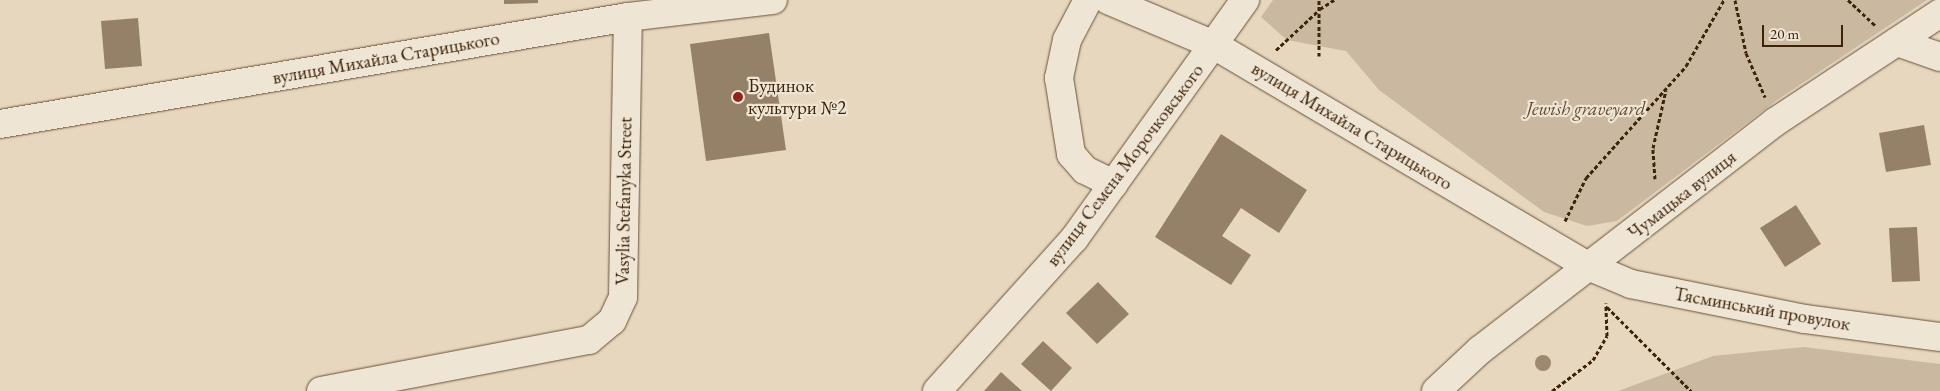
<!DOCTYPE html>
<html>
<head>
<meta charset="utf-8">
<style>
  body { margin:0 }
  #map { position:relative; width:1940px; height:391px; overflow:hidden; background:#e7d7bf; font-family:"EB Garamond",serif }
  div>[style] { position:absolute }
  .green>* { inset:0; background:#cab9a0 }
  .building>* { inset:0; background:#958168 }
  .path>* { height:3px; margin-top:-1.5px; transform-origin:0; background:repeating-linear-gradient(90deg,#3d2409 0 4px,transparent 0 6.5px) }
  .roads { filter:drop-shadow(0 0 1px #685136) drop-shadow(0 0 1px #685136) }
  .street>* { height:28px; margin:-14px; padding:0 14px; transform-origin:14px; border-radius:14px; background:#efe5d5 }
  .trees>* { width:16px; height:16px; margin:-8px; border-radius:50%; background:#9d8970 }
  .dots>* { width:14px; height:14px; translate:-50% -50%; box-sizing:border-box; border:2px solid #efe5d5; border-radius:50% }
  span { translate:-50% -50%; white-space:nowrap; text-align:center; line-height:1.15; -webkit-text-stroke:4.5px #efe5d5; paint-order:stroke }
  .street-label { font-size:19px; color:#3d2409 }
  .poi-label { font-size:19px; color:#3d2409 }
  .left { translate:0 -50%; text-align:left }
  .park-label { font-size:19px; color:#60492f; font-style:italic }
  .scale { position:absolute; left:1762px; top:25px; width:81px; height:22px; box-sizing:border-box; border:2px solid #3d2409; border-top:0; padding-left:6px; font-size:15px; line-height:18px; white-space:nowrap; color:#3d2409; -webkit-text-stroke:4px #efe5d5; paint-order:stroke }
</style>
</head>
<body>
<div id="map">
  <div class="green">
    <div style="clip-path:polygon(1273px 0,1927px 0,1780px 98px,1617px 221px,1587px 226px,1544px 212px,1379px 90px,1346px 51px,1287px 40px,1261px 17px)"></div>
    <div style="clip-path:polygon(1804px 347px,1940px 364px,1940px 391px,1618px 391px,1713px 356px)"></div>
  </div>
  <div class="building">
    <div style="clip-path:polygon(504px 0,538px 0,538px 3px,504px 4px)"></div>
    <div style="clip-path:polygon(138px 18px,142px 66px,105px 69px,101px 21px)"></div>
    <div style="clip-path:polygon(769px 33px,786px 150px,706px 161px,690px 44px)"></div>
    <div style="clip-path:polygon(1924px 125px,1931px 165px,1886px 172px,1879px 133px)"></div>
    <div style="clip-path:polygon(1221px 134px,1307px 190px,1279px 233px,1241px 208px,1222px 236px,1251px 255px,1231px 285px,1155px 237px)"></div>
    <div style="clip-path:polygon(1796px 205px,1821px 244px,1785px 267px,1760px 228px)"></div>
    <div style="clip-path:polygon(1917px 227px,1920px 281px,1892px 282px,1889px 228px)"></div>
    <div style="clip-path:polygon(1098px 282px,1129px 314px,1097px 344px,1066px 313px)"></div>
    <div style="clip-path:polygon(1043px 341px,1072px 368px,1051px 391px,1021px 364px)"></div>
    <div style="clip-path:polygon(1001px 372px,1022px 391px,984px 391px)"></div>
  </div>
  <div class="path">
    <div style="left:1735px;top:0;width:54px;rotate:78.3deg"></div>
    <div style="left:1746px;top:53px;width:48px;rotate:66.6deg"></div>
    <div style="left:1848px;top:0;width:37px;rotate:43deg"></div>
    <div style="left:1276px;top:50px;width:60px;rotate:-43deg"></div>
    <div style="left:1320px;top:9px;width:17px;rotate:-33deg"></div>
    <div style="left:1319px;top:56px;width:56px;rotate:-90deg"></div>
    <div style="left:1655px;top:179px;width:31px;rotate:-94deg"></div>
    <div style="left:1653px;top:148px;width:59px;rotate:-77.4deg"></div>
    <div style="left:1565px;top:221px;width:48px;rotate:-64deg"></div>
    <div style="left:1586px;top:178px;width:150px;rotate:-48.2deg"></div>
    <div style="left:1686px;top:66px;width:76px;rotate:-60.1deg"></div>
    <div style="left:1607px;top:307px;width:119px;rotate:45deg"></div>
    <div style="left:1552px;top:391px;width:51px;rotate:-37.1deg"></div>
    <div style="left:1593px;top:360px;width:28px;rotate:-60deg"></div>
    <div style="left:1607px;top:336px;width:33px;rotate:-92deg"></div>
  </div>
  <div class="roads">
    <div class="street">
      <div style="left:1088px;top:0;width:45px;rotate:117.7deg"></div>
      <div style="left:1067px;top:40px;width:39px;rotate:102deg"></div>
      <div style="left:1059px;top:78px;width:77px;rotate:81deg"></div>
      <div style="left:1071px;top:154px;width:21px;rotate:49deg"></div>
      <div style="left:1085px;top:170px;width:32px;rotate:26deg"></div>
      <div style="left:1108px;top:0;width:115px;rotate:23deg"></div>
      <div style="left:1214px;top:45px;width:434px;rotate:30.6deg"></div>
      <div style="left:1588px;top:266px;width:47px;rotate:22.7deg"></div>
      <div style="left:1631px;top:284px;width:177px;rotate:11.4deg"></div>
      <div style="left:1805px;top:319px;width:136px;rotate:7.6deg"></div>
      <div style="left:1897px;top:42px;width:46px;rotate:19.2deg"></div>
      <div style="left:0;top:124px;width:637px;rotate:-9.67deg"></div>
      <div style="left:628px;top:17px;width:146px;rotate:-6.7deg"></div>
      <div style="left:321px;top:391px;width:273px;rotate:-10.8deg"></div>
      <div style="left:589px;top:340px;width:30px;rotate:-40deg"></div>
      <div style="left:612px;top:321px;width:26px;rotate:-65deg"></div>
      <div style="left:623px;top:297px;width:280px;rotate:-89deg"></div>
      <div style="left:937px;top:391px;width:205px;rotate:-48deg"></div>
      <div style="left:1074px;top:239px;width:294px;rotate:-54.4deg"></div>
      <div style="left:1436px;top:391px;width:60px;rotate:-43deg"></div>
      <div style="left:1480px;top:350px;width:373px;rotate:-37.7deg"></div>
      <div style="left:1775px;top:122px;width:198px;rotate:-33.4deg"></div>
    </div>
  </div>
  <div class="trees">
    <div style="left:1543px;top:363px"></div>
  </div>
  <div class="dots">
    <div style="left:738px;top:97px;background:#8f2418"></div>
  </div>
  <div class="street-label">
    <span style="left:386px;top:58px;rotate:-10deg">вулиця Михайла Старицького</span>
    <span style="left:1352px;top:126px;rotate:31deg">вулиця Михайла Старицького</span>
    <span style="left:1125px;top:165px;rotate:-53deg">вулиця Семена Морочковського</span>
    <span style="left:1682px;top:195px;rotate:-38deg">Чумацька вулиця</span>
    <span style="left:624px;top:201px;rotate:-89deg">Vasylia Stefanyka Street</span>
    <span style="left:1762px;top:309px;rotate:10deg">Тясминський провулок</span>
  </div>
  <div class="poi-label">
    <span class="left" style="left:748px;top:97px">Будинок<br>культури №2</span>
  </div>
  <div class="park-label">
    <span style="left:1586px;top:109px">Jewish graveyard</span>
  </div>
  <div class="scale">20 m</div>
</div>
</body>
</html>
